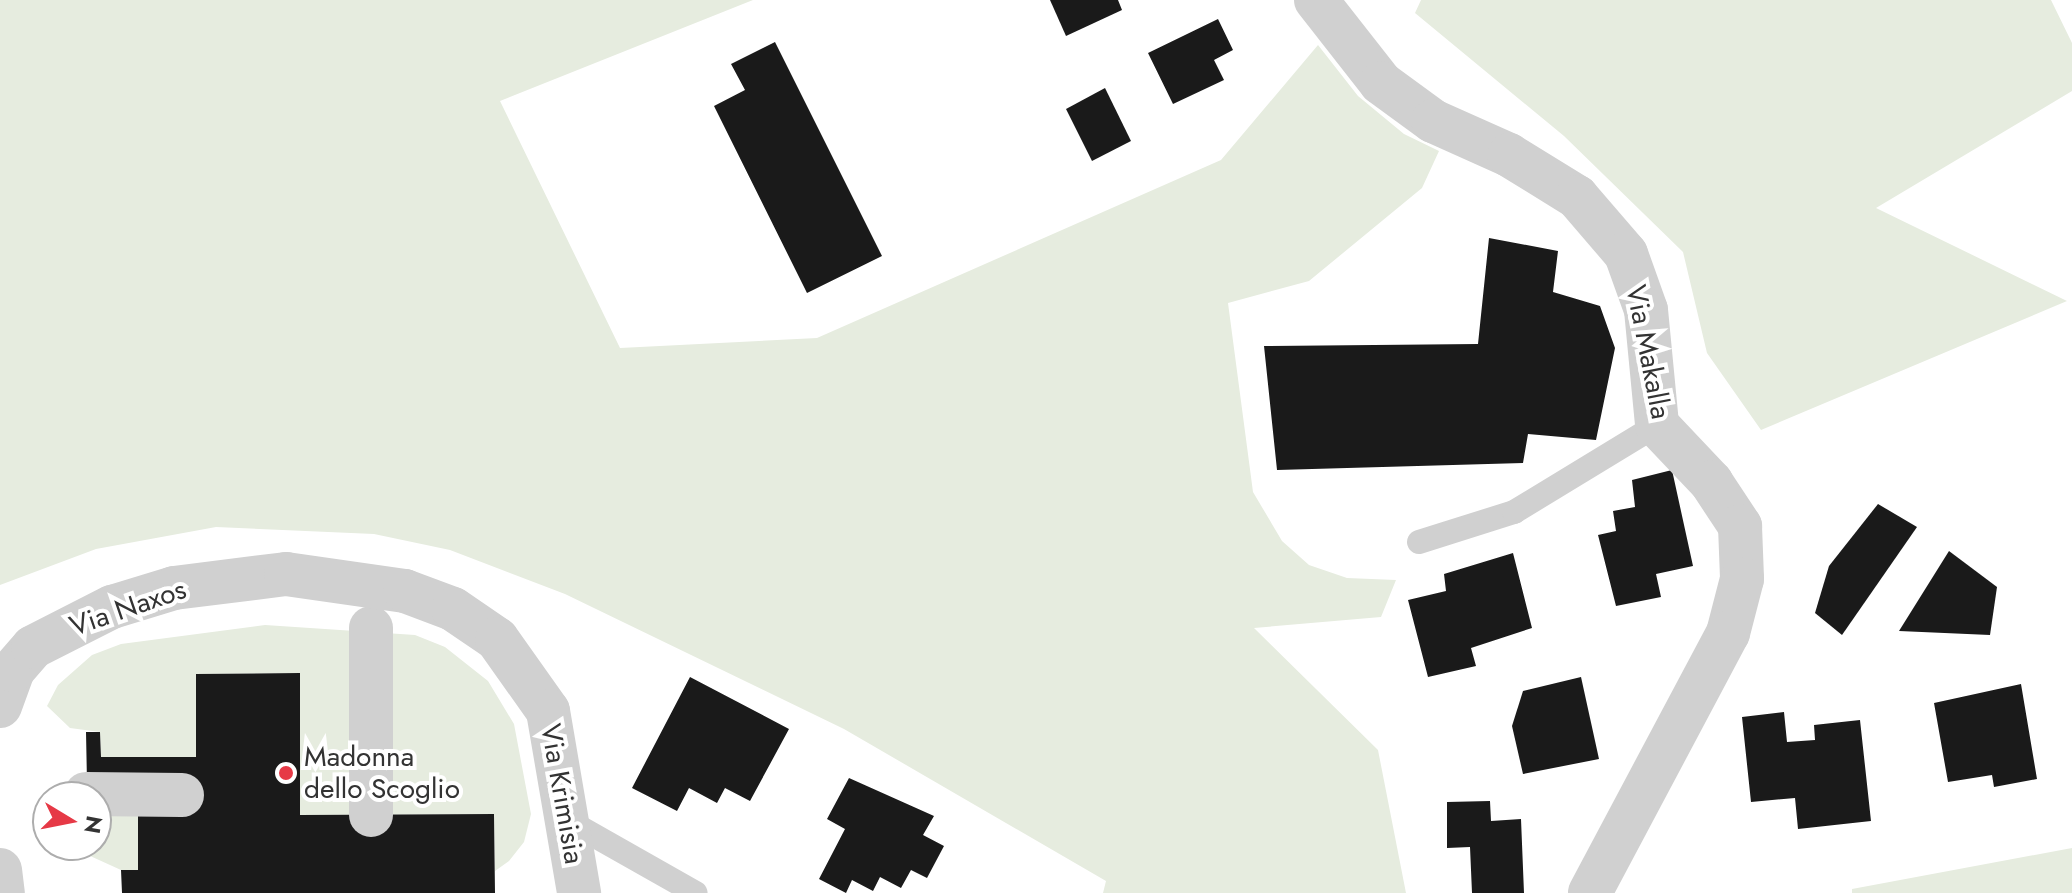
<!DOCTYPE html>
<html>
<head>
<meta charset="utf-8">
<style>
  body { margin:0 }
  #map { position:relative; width:2072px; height:893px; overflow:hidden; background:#fff; font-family:Jost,sans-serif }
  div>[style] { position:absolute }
  .green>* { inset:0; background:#e6ecdf }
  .building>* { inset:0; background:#1a1a1a }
  .lane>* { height:24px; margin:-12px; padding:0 12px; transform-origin:12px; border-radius:12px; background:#d0d0d0 }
  .street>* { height:44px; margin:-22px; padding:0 22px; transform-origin:22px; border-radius:22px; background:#d0d0d0 }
  .dots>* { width:22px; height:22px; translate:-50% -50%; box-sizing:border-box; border:4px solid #fff; border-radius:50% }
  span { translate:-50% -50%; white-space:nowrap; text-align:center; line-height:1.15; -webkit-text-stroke:8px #fff; paint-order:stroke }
  .street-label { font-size:28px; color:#333 }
  .poi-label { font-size:28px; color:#333 }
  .left { translate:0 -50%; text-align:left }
  .north { position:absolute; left:32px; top:781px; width:80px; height:80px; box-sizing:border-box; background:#fff; border:2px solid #adadad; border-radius:50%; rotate:100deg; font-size:22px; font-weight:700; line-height:32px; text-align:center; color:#333 }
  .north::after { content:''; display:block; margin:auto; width:28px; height:36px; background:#e63946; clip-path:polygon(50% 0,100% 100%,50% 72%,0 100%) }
</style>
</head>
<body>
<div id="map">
  <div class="green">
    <div style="clip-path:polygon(0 0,753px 0,500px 101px,620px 348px,817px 338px,1221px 160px,1318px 45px,1358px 96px,1404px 134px,1439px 151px,1422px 188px,1309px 281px,1228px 303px,1253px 492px,1282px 541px,1309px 565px,1347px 578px,1396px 580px,1381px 617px,1254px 628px,1378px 750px,1406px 893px,1103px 893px,1106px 881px,844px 729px,565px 594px,450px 550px,374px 534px,216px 527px,96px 549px,0 585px)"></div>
    <div style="clip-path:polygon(1421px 0,2051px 0,2072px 43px,2072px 91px,1876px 208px,2067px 301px,1761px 430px,1707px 353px,1683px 252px,1564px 136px,1415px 13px)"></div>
    <div style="clip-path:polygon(265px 625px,415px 635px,445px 647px,488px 681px,514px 724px,531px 814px,524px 842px,509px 861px,495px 871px,494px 814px,300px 815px,299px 673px,196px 674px,196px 757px,101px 757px,100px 732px,70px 728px,47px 706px,58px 685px,92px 655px,121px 644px)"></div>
    <div style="clip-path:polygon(96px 806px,182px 807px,138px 817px,138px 870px,121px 870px,88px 855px,87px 845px,96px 845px)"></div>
    <div style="clip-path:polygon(2072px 848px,2072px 893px,1852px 893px,1852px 889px)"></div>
  </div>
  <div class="building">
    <div style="clip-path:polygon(1050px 0,1118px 0,1122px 10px,1066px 36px)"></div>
    <div style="clip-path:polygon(1218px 19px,1233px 50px,1214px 60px,1224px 80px,1173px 104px,1148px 53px)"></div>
    <div style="clip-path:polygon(775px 42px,882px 256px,807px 293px,714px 106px,745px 90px,731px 64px)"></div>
    <div style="clip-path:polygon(1105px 88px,1131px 141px,1092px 161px,1066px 109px)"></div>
    <div style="clip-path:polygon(1489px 238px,1558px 251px,1553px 292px,1600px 306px,1615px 348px,1596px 440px,1528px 434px,1523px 463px,1277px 470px,1264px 346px,1478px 344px)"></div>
    <div style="clip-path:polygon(1672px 470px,1693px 566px,1656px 574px,1661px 597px,1616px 606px,1598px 535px,1616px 531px,1613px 511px,1635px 507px,1632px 480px)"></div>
    <div style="clip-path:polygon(1878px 504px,1917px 527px,1842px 635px,1815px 613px,1829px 566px)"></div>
    <div style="clip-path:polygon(1949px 551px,1997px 587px,1990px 635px,1899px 631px)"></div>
    <div style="clip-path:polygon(1513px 553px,1532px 628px,1471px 648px,1476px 666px,1428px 677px,1408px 600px,1446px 591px,1444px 574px)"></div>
    <div style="clip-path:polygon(300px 673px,300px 815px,494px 814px,495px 893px,122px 893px,121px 870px,138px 870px,138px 816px,87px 783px,86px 732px,100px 732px,101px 757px,196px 757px,196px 674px)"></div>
    <div style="clip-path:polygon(690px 677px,789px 729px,750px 801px,725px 788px,717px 803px,689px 788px,677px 811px,632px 788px)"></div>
    <div style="clip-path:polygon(1581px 677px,1599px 759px,1523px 774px,1512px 726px,1523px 691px)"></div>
    <div style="clip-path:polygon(2021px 684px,2037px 779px,1994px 787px,1992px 775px,1948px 782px,1934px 703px)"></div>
    <div style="clip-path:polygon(1784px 712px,1787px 742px,1815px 740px,1814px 725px,1860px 720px,1871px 821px,1798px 829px,1795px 798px,1751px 802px,1742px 717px)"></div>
    <div style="clip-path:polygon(849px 778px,934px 816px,923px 835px,944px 846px,927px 878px,911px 870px,901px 888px,880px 877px,873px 891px,852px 880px,846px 893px,819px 879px,845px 829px,827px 819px)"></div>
    <div style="clip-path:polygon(1490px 801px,1491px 821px,1521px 819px,1524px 893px,1472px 893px,1470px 847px,1447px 848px,1447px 802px)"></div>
  </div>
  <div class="lane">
    <div style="left:1419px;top:542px;width:100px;rotate:-17.5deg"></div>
    <div style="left:1514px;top:512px;width:167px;rotate:-31.3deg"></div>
    <div style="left:565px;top:819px;width:150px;rotate:29.5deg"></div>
  </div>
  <div class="street">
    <div style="left:1316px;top:0;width:105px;rotate:51.9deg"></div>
    <div style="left:1381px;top:83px;width:64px;rotate:36.2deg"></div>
    <div style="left:1433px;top:121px;width:83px;rotate:24.1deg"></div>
    <div style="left:1509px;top:155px;width:80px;rotate:31.7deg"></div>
    <div style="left:1577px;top:197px;width:75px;rotate:49.3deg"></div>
    <div style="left:1626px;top:254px;width:59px;rotate:70.3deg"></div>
    <div style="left:1646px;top:310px;width:116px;rotate:84.5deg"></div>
    <div style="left:1657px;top:425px;width:79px;rotate:46.5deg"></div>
    <div style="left:1711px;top:482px;width:53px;rotate:56.6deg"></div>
    <div style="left:1740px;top:526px;width:53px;rotate:87.8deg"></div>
    <div style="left:1742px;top:579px;width:56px;rotate:104.5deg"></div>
    <div style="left:1728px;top:633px;width:294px;rotate:118deg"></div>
    <div style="left:371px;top:628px;width:187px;rotate:90deg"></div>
    <div style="left:0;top:706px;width:38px;rotate:-70deg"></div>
    <div style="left:13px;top:670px;width:30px;rotate:-49deg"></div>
    <div style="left:33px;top:647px;width:89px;rotate:-26.9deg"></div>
    <div style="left:112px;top:607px;width:65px;rotate:-17deg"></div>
    <div style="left:174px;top:588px;width:113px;rotate:-7.1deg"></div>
    <div style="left:286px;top:574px;width:120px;rotate:8.1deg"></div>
    <div style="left:405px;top:591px;width:51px;rotate:20.6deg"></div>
    <div style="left:453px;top:609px;width:53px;rotate:34.3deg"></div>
    <div style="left:497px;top:639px;width:88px;rotate:54.7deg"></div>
    <div style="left:548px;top:711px;width:185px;rotate:80.3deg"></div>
    <div style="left:86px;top:794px;width:96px;rotate:0.6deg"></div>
    <div style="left:0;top:870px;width:23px;rotate:83deg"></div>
  </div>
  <div class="dots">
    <div style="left:286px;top:773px;background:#e63946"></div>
  </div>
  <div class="street-label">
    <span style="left:1648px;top:352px;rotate:79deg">Via Makalla</span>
    <span style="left:128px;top:608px;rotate:-19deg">Via Naxos</span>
    <span style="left:562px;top:794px;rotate:80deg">Via Krimisia</span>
  </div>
  <div class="poi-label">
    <span class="left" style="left:304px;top:773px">Madonna<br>dello Scoglio</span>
  </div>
  <div class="north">N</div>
</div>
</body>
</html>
